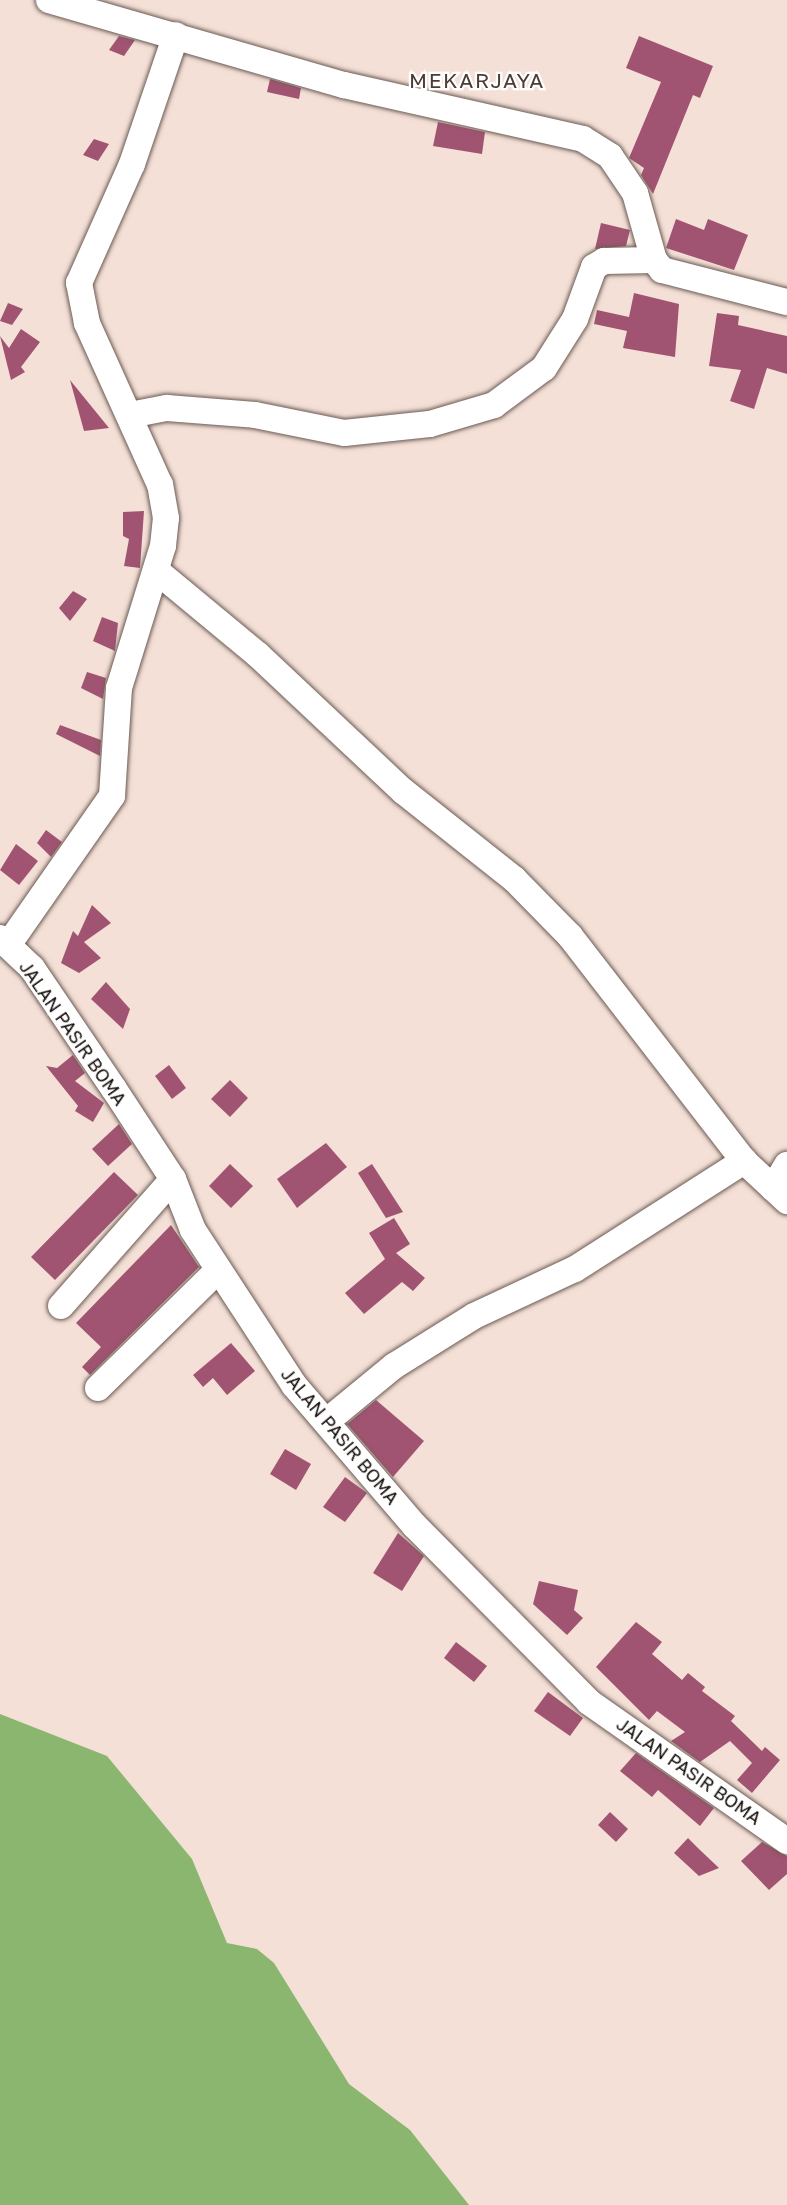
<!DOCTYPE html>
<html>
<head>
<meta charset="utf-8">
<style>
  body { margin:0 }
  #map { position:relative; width:787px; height:2205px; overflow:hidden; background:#f4e0d7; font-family:"Golos Text",sans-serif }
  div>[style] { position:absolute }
  .forest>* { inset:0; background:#8ab670 }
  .building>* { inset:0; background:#a15471 }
  .roads { filter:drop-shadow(0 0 2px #6b5a53) drop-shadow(0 0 2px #6b5a53) }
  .minor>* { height:26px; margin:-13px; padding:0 13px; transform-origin:13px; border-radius:13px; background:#fff }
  span { translate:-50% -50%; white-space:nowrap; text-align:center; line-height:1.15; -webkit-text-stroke:4.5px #fff; paint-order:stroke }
  .street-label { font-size:18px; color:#160f0c }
  .quarter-label { font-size:21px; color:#4c3c36; letter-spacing:1.5px }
</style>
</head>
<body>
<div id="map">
  <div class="forest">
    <div style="clip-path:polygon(0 1714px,107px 1756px,192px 1859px,227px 1943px,257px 1949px,274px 1963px,349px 2084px,410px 2130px,469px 2205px,0 2205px)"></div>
  </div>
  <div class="building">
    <div style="clip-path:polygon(119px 36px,135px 40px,124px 56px,109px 50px)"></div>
    <div style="clip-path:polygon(639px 36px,713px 66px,700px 98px,693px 95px,653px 194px,641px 175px,644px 168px,629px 158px,661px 82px,626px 68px)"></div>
    <div style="clip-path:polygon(270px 79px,301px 88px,299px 99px,267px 92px)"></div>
    <div style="clip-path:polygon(438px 122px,485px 132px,482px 154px,433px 146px)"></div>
    <div style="clip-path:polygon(94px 139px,109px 144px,98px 161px,83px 155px)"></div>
    <div style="clip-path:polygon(676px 219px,704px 230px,708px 219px,748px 235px,734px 270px,666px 248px)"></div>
    <div style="clip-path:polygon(601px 223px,630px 230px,626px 246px,595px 249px)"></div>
    <div style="clip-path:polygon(634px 293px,679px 304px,675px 357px,623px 348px,627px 331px,594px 324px,597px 310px,629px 317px)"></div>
    <div style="clip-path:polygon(8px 303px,23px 309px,12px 325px,0 321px)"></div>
    <div style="clip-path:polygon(717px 313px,739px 316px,738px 325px,787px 336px,787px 374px,767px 368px,754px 409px,730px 401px,741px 370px,709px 366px)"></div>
    <div style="clip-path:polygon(21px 329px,40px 342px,21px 367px,25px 372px,11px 380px,0 336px,9px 348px)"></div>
    <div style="clip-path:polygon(70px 380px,109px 428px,84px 431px)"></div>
    <div style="clip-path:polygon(144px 511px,140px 568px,124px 566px,129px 539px,123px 536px,123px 512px)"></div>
    <div style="clip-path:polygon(73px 591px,87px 599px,70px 621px,59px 608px)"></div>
    <div style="clip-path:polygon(102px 617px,118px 623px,115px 651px,93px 641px)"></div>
    <div style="clip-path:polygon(87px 672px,106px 678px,103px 699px,81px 688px)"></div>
    <div style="clip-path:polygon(60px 725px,101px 740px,100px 756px,56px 734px)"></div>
    <div style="clip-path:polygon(46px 830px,62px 842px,51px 857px,37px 843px)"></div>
    <div style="clip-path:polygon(16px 844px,38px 861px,19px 885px,0 870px)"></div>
    <div style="clip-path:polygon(92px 905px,111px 923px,84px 942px,101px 958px,79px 973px,61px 963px,73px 931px,78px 936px)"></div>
    <div style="clip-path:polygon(106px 982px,130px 1009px,123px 1029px,91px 999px)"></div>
    <div style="clip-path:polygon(73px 1055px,85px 1073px,75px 1081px,104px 1103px,93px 1122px,75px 1111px,78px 1106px,46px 1066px,57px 1068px)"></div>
    <div style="clip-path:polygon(169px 1065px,186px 1088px,172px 1099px,155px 1076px)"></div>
    <div style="clip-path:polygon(230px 1080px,248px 1098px,230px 1117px,211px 1099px)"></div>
    <div style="clip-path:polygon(119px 1124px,132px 1144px,108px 1166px,92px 1149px)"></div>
    <div style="clip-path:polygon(326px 1143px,347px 1167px,297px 1208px,277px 1179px)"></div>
    <div style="clip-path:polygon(230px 1164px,253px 1186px,231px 1208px,209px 1186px)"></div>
    <div style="clip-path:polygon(372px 1164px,403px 1212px,386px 1218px,358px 1173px)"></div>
    <div style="clip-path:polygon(114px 1172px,138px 1195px,55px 1280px,31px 1257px)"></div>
    <div style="clip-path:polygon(394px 1218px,410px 1244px,396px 1253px,425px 1278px,413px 1291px,402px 1282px,364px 1314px,345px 1293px,385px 1259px,369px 1233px)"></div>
    <div style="clip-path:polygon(171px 1225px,199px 1267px,90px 1375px,82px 1367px,101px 1347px,76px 1323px)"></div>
    <div style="clip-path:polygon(231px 1343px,255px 1371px,227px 1395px,213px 1378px,203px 1387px,193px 1375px)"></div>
    <div style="clip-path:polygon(376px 1400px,424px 1441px,393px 1477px,347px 1424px)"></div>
    <div style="clip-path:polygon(285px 1449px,311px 1464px,296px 1490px,270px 1474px)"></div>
    <div style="clip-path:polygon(345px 1477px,367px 1493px,345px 1522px,323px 1507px)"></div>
    <div style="clip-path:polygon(398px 1533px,424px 1556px,402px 1591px,373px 1573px)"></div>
    <div style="clip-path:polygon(539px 1581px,578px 1590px,574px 1610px,583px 1618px,567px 1635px,533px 1604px)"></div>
    <div style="clip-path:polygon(636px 1622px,662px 1642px,652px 1654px,682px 1680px,688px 1673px,705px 1687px,702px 1691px,735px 1716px,731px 1721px,762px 1751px,765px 1747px,780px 1760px,752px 1793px,737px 1780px,752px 1763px,730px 1741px,700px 1762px,671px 1741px,685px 1732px,657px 1711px,649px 1720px,596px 1667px)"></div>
    <div style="clip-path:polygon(456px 1642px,487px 1666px,474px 1682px,444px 1658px)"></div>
    <div style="clip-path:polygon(548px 1692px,583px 1718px,570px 1736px,534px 1711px)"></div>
    <div style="clip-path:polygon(636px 1753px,714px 1808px,700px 1826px,658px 1790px,652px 1797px,620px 1771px)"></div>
    <div style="clip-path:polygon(610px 1812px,628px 1829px,616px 1842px,598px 1825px)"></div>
    <div style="clip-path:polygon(688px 1838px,700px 1850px,719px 1868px,699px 1876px,674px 1853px)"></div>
    <div style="clip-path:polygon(762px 1842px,787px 1856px,787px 1874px,769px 1890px,741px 1861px)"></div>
  </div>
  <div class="roads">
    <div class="minor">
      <div style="left:49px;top:0;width:307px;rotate:16.1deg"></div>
      <div style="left:344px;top:85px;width:245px;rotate:12.7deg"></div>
      <div style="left:583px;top:139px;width:32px;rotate:32deg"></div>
      <div style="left:610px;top:156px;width:45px;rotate:56deg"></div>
      <div style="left:635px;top:193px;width:70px;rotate:74.2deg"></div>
      <div style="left:654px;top:260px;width:13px;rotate:51deg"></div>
      <div style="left:662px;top:270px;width:129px;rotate:14.4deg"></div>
      <div style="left:130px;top:415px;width:38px;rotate:-11deg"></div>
      <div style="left:167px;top:408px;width:88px;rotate:4.5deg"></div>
      <div style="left:255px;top:415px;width:91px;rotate:11.4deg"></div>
      <div style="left:344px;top:433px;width:86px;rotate:-6deg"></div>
      <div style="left:430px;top:424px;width:67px;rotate:-16.5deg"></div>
      <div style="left:494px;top:405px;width:62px;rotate:-36.5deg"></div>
      <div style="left:544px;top:368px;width:58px;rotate:-57.7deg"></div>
      <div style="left:575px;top:319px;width:55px;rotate:-69.9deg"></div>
      <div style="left:594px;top:267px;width:12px;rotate:-31deg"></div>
      <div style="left:604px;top:261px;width:50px;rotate:-1.1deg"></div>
      <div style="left:158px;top:572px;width:130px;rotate:39.7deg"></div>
      <div style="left:258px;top:655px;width:199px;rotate:43.2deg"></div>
      <div style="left:403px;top:791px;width:142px;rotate:38.4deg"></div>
      <div style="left:514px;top:879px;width:80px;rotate:45.5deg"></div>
      <div style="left:570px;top:936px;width:284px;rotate:52.3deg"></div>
      <div style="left:744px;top:1161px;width:59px;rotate:42.9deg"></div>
      <div style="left:0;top:938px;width:44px;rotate:43.2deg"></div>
      <div style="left:32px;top:968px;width:146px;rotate:55.9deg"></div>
      <div style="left:114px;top:1089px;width:108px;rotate:56.8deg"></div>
      <div style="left:173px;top:1179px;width:55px;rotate:68.6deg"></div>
      <div style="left:193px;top:1230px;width:185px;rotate:56.9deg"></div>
      <div style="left:294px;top:1385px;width:186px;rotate:49.4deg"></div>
      <div style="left:415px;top:1526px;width:247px;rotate:45.3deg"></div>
      <div style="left:589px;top:1702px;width:242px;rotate:35.1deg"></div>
      <div style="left:8px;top:945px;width:182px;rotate:-55.1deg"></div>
      <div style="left:112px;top:796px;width:108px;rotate:-86.3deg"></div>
      <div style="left:119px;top:688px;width:149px;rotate:-72.8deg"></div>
      <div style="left:163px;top:546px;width:28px;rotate:-84deg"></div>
      <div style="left:166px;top:518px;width:34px;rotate:-100deg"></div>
      <div style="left:160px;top:485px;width:178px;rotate:-114.3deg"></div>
      <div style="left:87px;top:323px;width:41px;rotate:-101.3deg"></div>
      <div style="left:79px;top:283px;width:130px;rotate:-66deg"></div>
      <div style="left:132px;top:164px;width:136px;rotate:-71.2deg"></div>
      <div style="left:773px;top:1188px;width:27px;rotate:-59deg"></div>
      <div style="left:61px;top:1306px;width:169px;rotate:-48.6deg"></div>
      <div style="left:98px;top:1388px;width:168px;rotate:-44.5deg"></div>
      <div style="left:327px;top:1421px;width:87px;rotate:-39.4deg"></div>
      <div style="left:394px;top:1366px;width:94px;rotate:-32deg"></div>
      <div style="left:474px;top:1316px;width:111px;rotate:-25deg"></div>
      <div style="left:575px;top:1269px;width:201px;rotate:-32.6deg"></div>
    </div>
  </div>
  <div class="street-label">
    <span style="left:73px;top:1033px;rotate:55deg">JALAN PASIR BOMA</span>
    <span style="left:340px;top:1436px;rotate:50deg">JALAN PASIR BOMA</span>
    <span style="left:689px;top:1771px;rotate:35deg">JALAN PASIR BOMA</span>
  </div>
  <div class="quarter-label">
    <span style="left:477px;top:80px">MEKARJAYA</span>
  </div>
</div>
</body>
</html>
